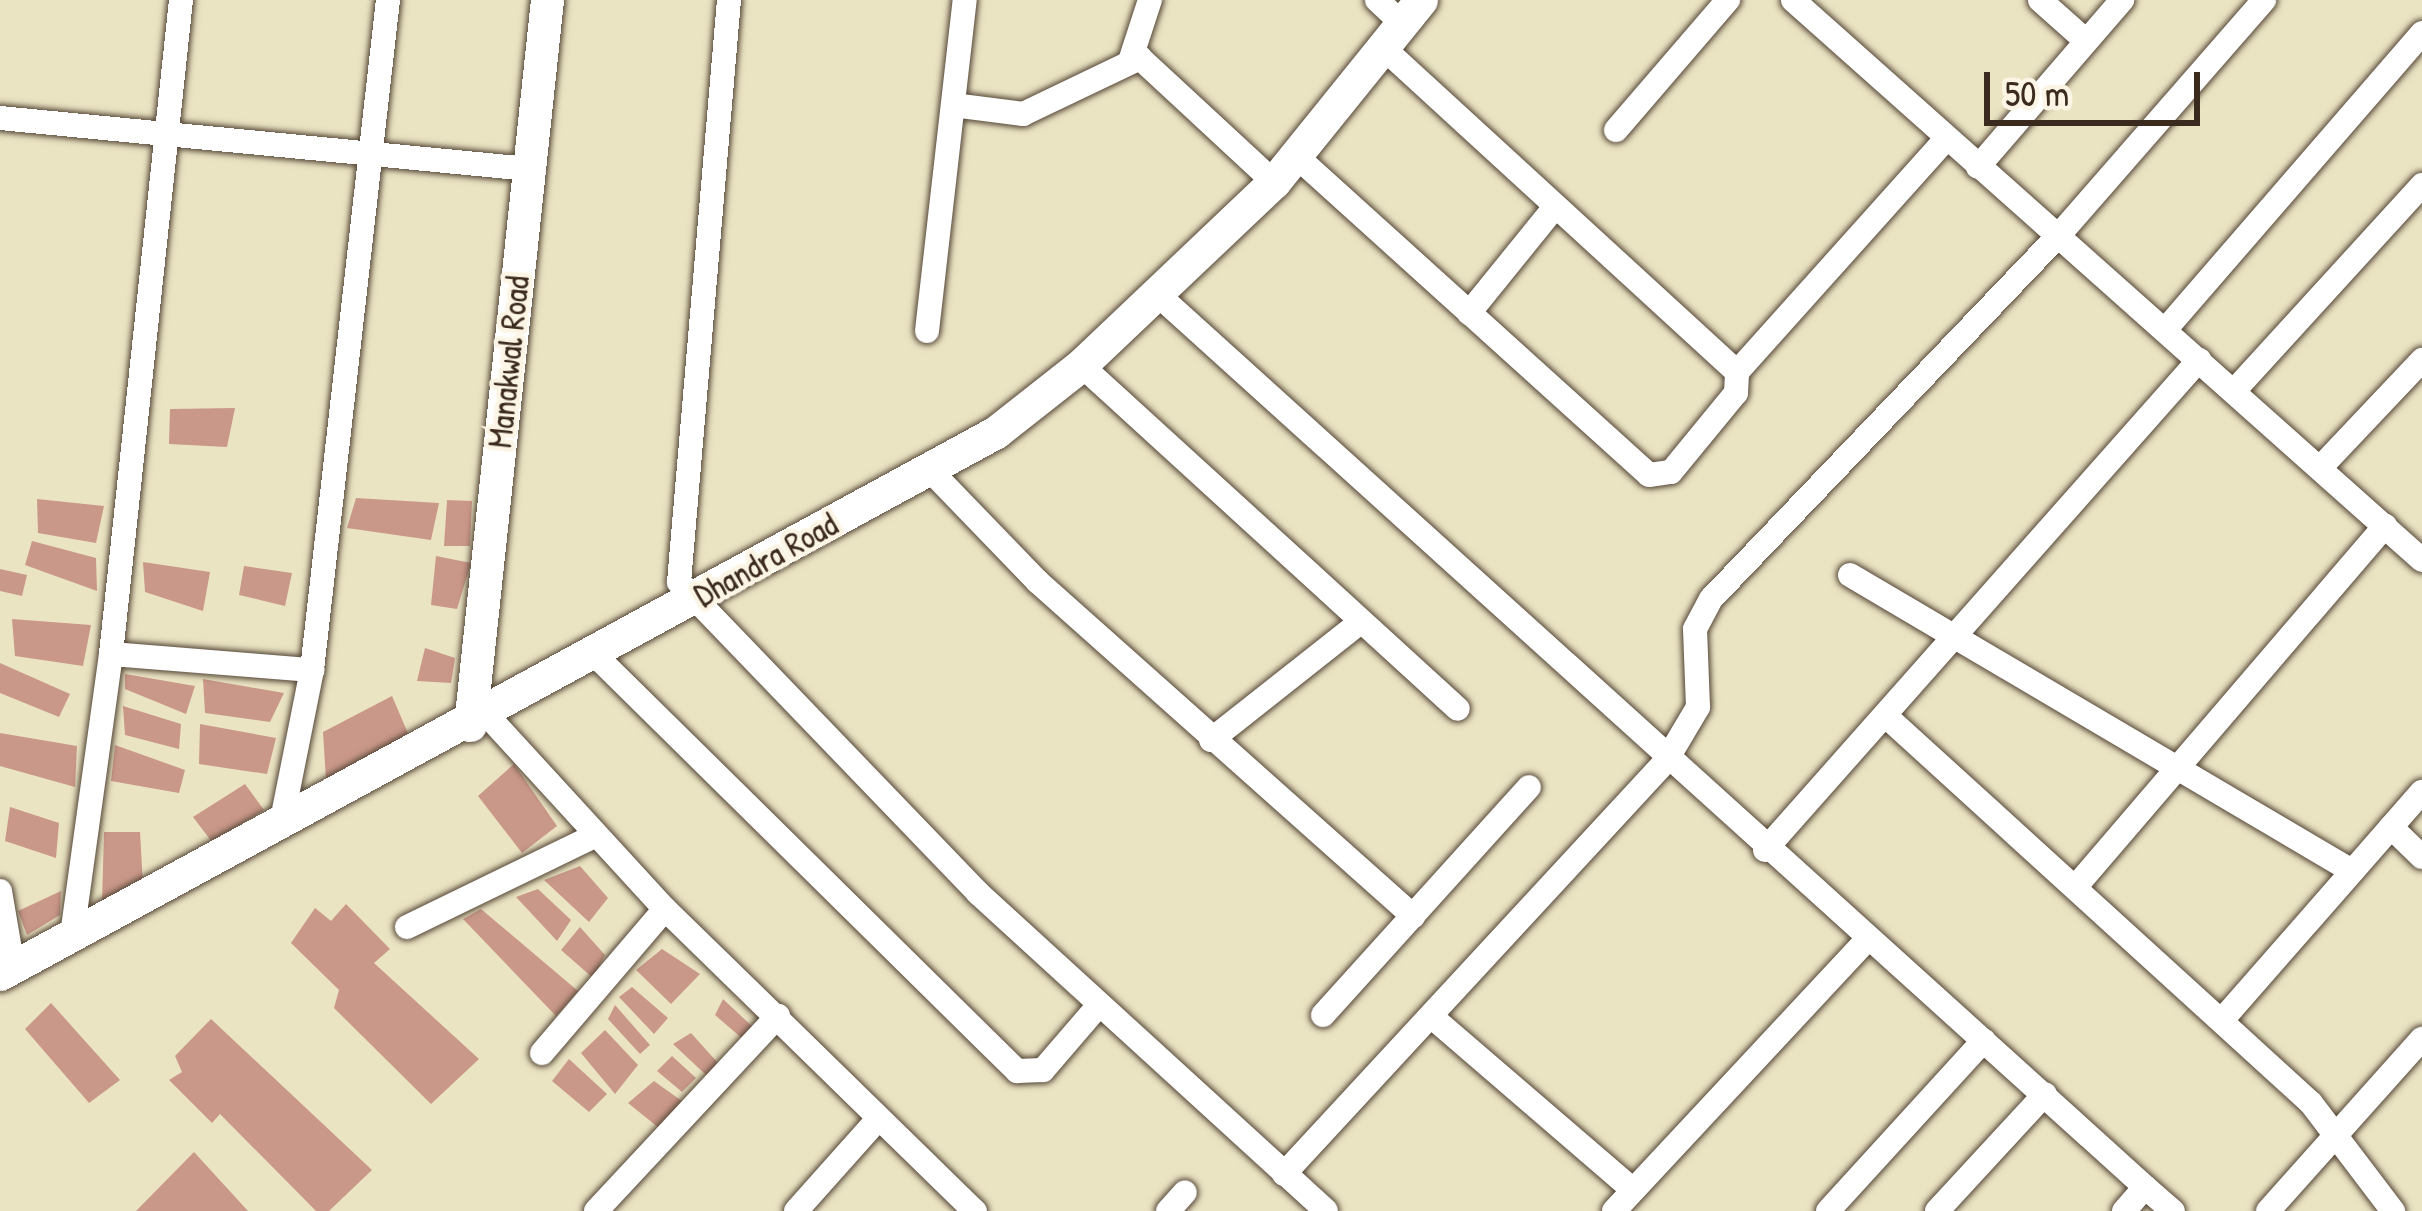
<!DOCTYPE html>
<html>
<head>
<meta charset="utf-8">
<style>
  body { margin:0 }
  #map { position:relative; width:2422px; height:1211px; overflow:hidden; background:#ebe4c3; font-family:"Patrick Hand",sans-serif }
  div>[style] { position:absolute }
  .building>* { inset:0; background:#ca9889 }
  .roads { filter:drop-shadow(0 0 3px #554637) drop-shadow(0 0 3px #554637) }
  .minor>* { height:24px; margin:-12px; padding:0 12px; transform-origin:12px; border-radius:12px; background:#fff }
  .tertiary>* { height:33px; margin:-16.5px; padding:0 16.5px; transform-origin:16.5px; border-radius:16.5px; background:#fff }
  span { translate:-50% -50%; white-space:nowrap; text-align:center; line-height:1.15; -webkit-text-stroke:9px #fcf5e5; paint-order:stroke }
  .street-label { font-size:33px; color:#3b2a1e }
  .scale { position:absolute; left:1984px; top:72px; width:216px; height:54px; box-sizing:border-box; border:6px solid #3b2a1e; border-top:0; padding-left:15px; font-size:36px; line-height:42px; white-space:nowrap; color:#3b2a1e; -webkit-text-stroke:9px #fcf5e5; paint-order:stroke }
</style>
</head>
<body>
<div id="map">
  <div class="building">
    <div style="clip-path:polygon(235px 408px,227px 447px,169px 444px,170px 409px)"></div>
    <div style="clip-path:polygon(356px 498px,439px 503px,431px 540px,347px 528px)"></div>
    <div style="clip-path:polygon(37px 499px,104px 506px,96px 543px,38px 533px)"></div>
    <div style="clip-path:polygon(447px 500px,472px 501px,470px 546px,444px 546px)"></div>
    <div style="clip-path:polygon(32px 541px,96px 558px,97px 591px,25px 565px)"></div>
    <div style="clip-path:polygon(436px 556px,471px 563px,457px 609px,431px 605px)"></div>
    <div style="clip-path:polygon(143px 562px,210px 572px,203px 611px,145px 592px)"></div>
    <div style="clip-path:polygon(244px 566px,292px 573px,285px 606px,239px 595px)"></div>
    <div style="clip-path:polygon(0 569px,27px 575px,22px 596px,0 591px)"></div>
    <div style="clip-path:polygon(12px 619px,91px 625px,83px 666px,15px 656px)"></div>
    <div style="clip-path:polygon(425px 648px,455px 658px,451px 683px,417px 681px)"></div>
    <div style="clip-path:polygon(0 663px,70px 694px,59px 717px,0 693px)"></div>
    <div style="clip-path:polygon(125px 674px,195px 686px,186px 714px,125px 689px)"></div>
    <div style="clip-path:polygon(203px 679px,284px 693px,270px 722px,205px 713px)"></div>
    <div style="clip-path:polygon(392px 696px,410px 738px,326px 780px,323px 732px)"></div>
    <div style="clip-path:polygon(123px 706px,181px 724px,179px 749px,125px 735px)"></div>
    <div style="clip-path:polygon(200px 724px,276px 738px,267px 774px,199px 764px)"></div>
    <div style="clip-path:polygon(0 733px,77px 746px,75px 787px,0 766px)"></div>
    <div style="clip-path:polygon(115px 745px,185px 770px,179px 793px,111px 781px)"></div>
    <div style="clip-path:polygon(514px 764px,557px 826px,522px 853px,478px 796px)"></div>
    <div style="clip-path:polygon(245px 784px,264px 810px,212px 842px,193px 817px)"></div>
    <div style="clip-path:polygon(10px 807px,59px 823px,56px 858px,5px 841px)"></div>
    <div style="clip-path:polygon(104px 832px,140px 832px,143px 885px,102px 903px)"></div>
    <div style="clip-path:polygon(580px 866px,608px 898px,589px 922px,544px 880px)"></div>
    <div style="clip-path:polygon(538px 889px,571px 920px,557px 941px,516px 897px)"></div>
    <div style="clip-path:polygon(61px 891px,60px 915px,27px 935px,18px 911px)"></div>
    <div style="clip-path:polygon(346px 904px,390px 949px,374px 963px,479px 1059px,431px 1104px,334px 1008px,339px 990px,291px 943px,315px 908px,331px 921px)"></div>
    <div style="clip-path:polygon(481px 909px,578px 991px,556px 1016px,463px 919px)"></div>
    <div style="clip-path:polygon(580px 927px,605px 955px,593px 978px,561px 950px)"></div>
    <div style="clip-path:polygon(662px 949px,700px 974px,671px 1004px,636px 970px)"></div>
    <div style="clip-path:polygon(632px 987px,668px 1018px,654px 1034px,619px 997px)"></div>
    <div style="clip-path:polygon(723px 999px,756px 1030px,744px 1040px,715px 1015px)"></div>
    <div style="clip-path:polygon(51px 1003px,120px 1080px,89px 1103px,25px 1029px)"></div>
    <div style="clip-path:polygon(615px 1005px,650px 1045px,640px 1054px,608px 1019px)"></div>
    <div style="clip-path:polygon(211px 1019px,372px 1170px,329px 1211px,316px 1211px,220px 1114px,212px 1123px,169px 1080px,182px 1072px,175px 1056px)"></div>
    <div style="clip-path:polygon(605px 1030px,638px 1065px,615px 1094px,581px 1053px)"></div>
    <div style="clip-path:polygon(691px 1033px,718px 1063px,706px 1075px,673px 1044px)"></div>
    <div style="clip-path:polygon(672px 1056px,696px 1078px,682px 1092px,657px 1071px)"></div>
    <div style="clip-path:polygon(569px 1059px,607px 1094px,589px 1112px,552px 1081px)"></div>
    <div style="clip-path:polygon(654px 1081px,686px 1104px,659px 1128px,628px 1103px)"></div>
    <div style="clip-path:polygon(194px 1152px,248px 1211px,136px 1211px)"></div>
  </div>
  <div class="roads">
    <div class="minor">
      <div style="left:181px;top:0;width:658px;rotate:96.11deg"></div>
      <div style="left:111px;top:654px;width:202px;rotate:4.6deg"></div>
      <div style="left:729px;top:0;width:584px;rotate:94.91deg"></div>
      <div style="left:679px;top:582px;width:431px;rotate:46.1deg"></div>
      <div style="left:978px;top:893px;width:471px;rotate:42.4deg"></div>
      <div style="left:1377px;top:0;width:34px;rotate:43deg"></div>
      <div style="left:1793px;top:0;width:842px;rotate:41.68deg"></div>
      <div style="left:2040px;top:0;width:59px;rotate:41.6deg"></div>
      <div style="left:1131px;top:58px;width:61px;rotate:-71.9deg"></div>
      <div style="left:953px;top:105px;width:71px;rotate:7.3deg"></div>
      <div style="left:1023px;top:114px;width:130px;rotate:-25.6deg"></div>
      <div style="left:1140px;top:58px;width:183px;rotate:42.8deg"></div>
      <div style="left:0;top:118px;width:531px;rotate:5.51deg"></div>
      <div style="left:1616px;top:130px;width:172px;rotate:-49.3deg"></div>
      <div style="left:1295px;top:155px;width:477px;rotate:42.1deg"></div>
      <div style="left:1649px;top:475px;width:22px;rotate:-8deg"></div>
      <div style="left:1671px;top:472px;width:102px;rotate:-50.6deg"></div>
      <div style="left:1736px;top:393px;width:21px;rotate:-87deg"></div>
      <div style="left:1737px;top:372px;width:481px;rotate:-137.5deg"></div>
      <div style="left:1978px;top:167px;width:221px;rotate:-49.2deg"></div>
      <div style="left:1156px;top:293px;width:1333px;rotate:42.11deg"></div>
      <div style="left:2145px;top:1187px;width:32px;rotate:131deg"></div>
      <div style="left:1469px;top:313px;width:135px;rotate:-51deg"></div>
      <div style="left:2165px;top:330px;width:393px;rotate:-49.1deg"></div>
      <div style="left:927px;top:331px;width:333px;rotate:-83.5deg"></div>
      <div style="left:1081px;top:365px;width:510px;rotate:42.38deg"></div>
      <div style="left:1737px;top:372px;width:313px;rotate:-48.1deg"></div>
      <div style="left:2234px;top:391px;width:279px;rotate:-47.6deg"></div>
      <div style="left:2320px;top:468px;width:149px;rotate:-46.6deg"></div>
      <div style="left:929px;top:469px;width:156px;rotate:46deg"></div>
      <div style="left:1037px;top:581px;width:504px;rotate:41.7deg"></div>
      <div style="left:1850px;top:575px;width:583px;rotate:30.53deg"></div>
      <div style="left:595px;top:655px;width:593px;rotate:44.59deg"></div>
      <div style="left:1017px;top:1071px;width:26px;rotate:-2deg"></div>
      <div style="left:1043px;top:1070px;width:84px;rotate:-49.3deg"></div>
      <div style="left:487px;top:715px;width:263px;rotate:47.5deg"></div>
      <div style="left:665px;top:909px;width:433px;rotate:44.3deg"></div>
      <div style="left:1888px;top:718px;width:572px;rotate:42.31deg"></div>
      <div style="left:2311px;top:1103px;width:136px;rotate:52.8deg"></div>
      <div style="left:1211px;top:740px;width:189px;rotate:-38.3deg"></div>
      <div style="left:281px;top:825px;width:158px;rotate:-78.7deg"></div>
      <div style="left:312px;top:670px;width:674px;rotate:-83.53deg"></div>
      <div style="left:2391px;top:827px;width:43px;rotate:44.1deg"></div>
      <div style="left:1765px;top:850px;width:655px;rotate:-48.47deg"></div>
      <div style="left:2078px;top:884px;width:472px;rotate:-49.4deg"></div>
      <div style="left:0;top:891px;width:77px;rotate:80.3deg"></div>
      <div style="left:407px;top:927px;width:208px;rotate:-25.9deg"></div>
      <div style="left:72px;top:935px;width:284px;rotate:-82.1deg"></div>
      <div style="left:1323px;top:1015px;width:307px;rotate:-47.9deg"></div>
      <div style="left:1432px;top:1017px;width:265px;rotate:40.7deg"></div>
      <div style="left:2223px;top:1019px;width:302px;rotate:-48.8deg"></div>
      <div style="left:542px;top:1053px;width:189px;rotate:-49.5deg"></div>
      <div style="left:1284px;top:1174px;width:563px;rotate:-47.23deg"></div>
      <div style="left:1666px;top:761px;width:63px;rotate:-59.3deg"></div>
      <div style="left:1698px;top:707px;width:78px;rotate:-92.2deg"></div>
      <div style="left:1695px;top:629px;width:34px;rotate:-62deg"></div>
      <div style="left:1711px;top:599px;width:504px;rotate:-46.29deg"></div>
      <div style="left:2059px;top:235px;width:312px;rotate:-48.9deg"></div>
      <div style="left:2145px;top:1187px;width:37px;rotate:41deg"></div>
      <div style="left:596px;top:1211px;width:267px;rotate:-47deg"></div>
      <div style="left:796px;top:1211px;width:122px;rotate:-48.3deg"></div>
      <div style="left:1168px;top:1211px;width:25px;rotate:-48deg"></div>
      <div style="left:1614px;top:1211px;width:371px;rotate:-47deg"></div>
      <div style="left:1828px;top:1211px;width:231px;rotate:-47.6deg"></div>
      <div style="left:1937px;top:1211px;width:159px;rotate:-47.3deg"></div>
      <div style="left:2268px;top:1211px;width:231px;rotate:-48.2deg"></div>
    </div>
    <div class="tertiary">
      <div style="left:470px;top:725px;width:729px;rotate:-83.94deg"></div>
      <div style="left:0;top:974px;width:1134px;rotate:-28.55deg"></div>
      <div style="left:996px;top:432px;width:108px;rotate:-38.2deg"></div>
      <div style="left:1081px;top:365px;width:266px;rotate:-43.5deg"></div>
      <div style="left:1274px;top:182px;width:234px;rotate:-51.1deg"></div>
    </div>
  </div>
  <div class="street-label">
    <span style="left:509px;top:362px;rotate:-84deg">Manakwal Road</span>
    <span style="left:766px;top:560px;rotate:-29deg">Dhandra Road</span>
  </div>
  <div class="scale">50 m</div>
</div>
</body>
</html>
